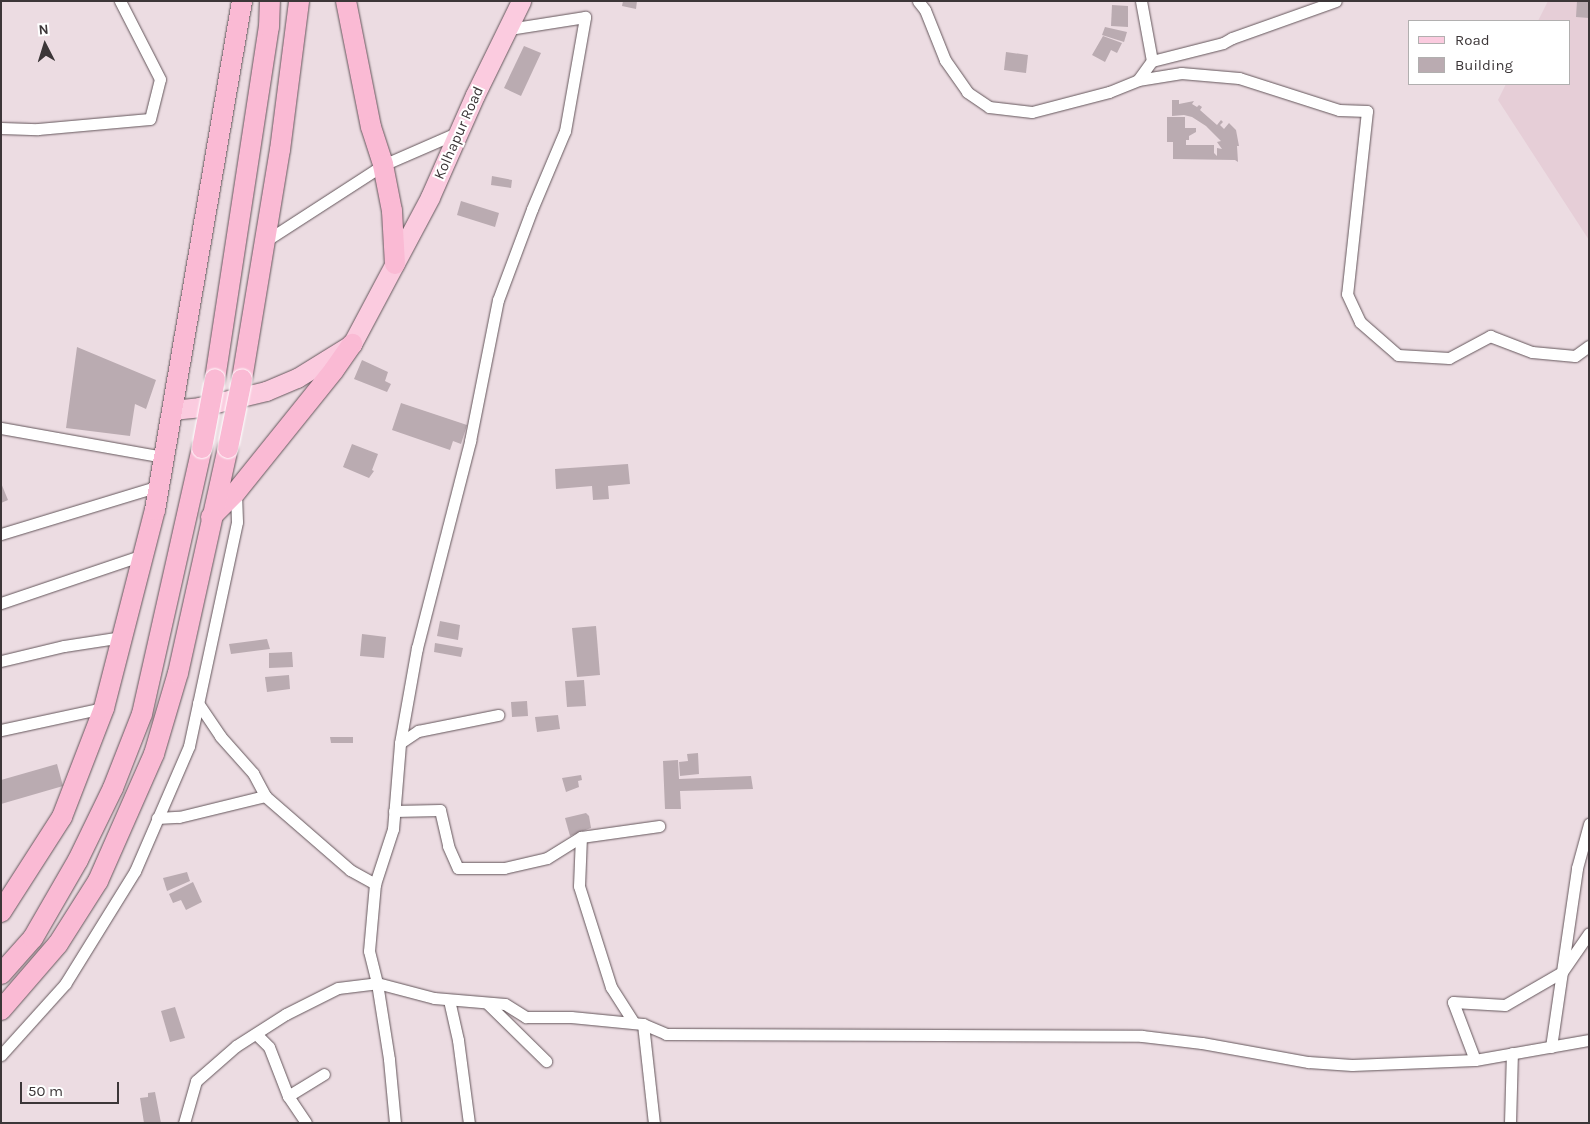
<!DOCTYPE html>
<html>
<head>
<meta charset="utf-8">
<style>
  body { margin:0 }
  #map { position:relative; width:1590px; height:1124px; overflow:hidden; background:#ecdce2; font-family:Karla,sans-serif }
  div>[style] { position:absolute }
  .built>* { inset:0; background:#e6ced7 }
  .building>* { inset:0; background:#baabb1 }
  .roads { filter:drop-shadow(0 0 1px #64565b) drop-shadow(0 0 1px #64565b) }
  .minor>* { height:11px; margin:-5.5px; padding:0 5.5px; transform-origin:5.5px; border-radius:5.5px; background:#fff }
  .primary>* { height:19px; margin:-9.5px; padding:0 9.5px; transform-origin:9.5px; border-radius:9.5px; background:#fbcbdf }
  .trunk>* { height:20px; margin:-10px; padding:0 10px; transform-origin:10px; border-radius:10px; background:#fabad4 }
  .bridges { filter:drop-shadow(0 0 1px #fff) drop-shadow(0 0 1px #fff) }
  .trunk-bridge>* { height:20px; margin:-10px; padding:0 10px; transform-origin:10px; border-radius:10px; background:#fabad4 }
  span { translate:-50% -50%; white-space:nowrap; text-align:center; line-height:1.15; -webkit-text-stroke:4px #fff; paint-order:stroke }
  .street-label { font-size:15px; color:#3c3638 }
  .frame { position:absolute; inset:0; border:2px solid #3c3638; pointer-events:none }
  .legend { position:absolute; left:1408px; top:20px; width:162px; height:65px; box-sizing:border-box; background:#fff; border:1px solid #b1afaf; margin:0; padding:6px 9px; list-style:none; font-size:15px; color:#3c3638 }
  .legend li { display:flex; align-items:center; gap:10px; height:25px }
  .legend b { width:25px; border:1px solid #b1afaf }
  .north { position:absolute; left:20px; top:20px; width:50px; height:50px; -webkit-text-stroke:4px #fff; paint-order:stroke; rotate:355deg; font-size:14px; font-weight:700; line-height:20px; text-align:center; color:#3c3638 }
  .north::after { content:''; display:block; margin:auto; width:18px; height:22px; background:#3c3638; clip-path:polygon(50% 0,100% 100%,50% 72%,0 100%) }
  .scale { position:absolute; left:20px; top:1082px; width:99px; height:22px; box-sizing:border-box; border:2px solid #3c3638; border-top:0; padding-left:6px; font-size:15px; line-height:18px; white-space:nowrap; color:#3c3638; -webkit-text-stroke:4px #fff; paint-order:stroke }
</style>
</head>
<body>
<div id="map">
  <div class="built">
    <div style="clip-path:polygon(1548px 1px,1589px 1px,1589px 240px,1498px 100px,1506px 84px,1569px 84px,1569px 21px,1538px 21px)"></div>
  </div>
  <div class="building">
    <div style="clip-path:polygon(623px 1px,637px 1px,636px 9px,622px 6px)"></div>
    <div style="clip-path:polygon(1577px 1px,1589px 1px,1589px 18px,1576px 17px)"></div>
    <div style="clip-path:polygon(1112px 5px,1128px 6px,1128px 27px,1111px 26px)"></div>
    <div style="clip-path:polygon(1105px 27px,1127px 32px,1124px 42px,1102px 35px)"></div>
    <div style="clip-path:polygon(1103px 36px,1122px 43px,1117px 53px,1111px 50px,1105px 62px,1092px 55px)"></div>
    <div style="clip-path:polygon(524px 46px,541px 53px,521px 96px,504px 88px)"></div>
    <div style="clip-path:polygon(1006px 52px,1028px 55px,1026px 73px,1004px 70px)"></div>
    <div style="clip-path:polygon(1172px 100px,1179px 100px,1179px 104px,1194px 101px,1192px 104px,1197px 107px,1199px 105px,1202px 107px,1200px 110px,1217px 125px,1221px 120px,1223px 122px,1220px 125px,1224px 129px,1229px 123px,1236px 130px,1239px 146px,1237px 146px,1238px 162px,1235px 160px,1173px 159px,1173px 142px,1167px 142px,1167px 117px,1185px 117px,1185px 128px,1196px 128px,1196px 132px,1189px 136px,1189px 140px,1186px 140px,1186px 145px,1214px 145px,1214px 153px,1217px 156px,1217px 148px,1222px 149px,1217px 142px,1221px 141px,1206px 126px,1192px 117px,1184px 115px,1172px 116px)"></div>
    <div style="clip-path:polygon(492px 176px,512px 180px,511px 188px,491px 185px)"></div>
    <div style="clip-path:polygon(461px 201px,499px 213px,495px 227px,457px 215px)"></div>
    <div style="clip-path:polygon(77px 347px,156px 380px,146px 409px,135px 404px,130px 436px,66px 428px)"></div>
    <div style="clip-path:polygon(362px 360px,388px 372px,385px 381px,391px 384px,387px 392px,354px 379px)"></div>
    <div style="clip-path:polygon(401px 403px,467px 425px,461px 444px,453px 441px,450px 450px,392px 430px)"></div>
    <div style="clip-path:polygon(352px 444px,378px 454px,372px 470px,374px 471px,369px 478px,343px 467px)"></div>
    <div style="clip-path:polygon(628px 464px,630px 484px,608px 486px,609px 499px,593px 500px,592px 486px,556px 489px,555px 469px)"></div>
    <div style="clip-path:polygon(1px 483px,8px 500px,1px 503px)"></div>
    <div style="clip-path:polygon(440px 621px,460px 625px,458px 640px,437px 636px)"></div>
    <div style="clip-path:polygon(596px 626px,600px 675px,577px 677px,572px 628px)"></div>
    <div style="clip-path:polygon(362px 634px,386px 637px,384px 658px,360px 656px)"></div>
    <div style="clip-path:polygon(267px 639px,270px 649px,231px 654px,229px 644px)"></div>
    <div style="clip-path:polygon(435px 643px,463px 648px,461px 657px,434px 652px)"></div>
    <div style="clip-path:polygon(292px 652px,293px 667px,269px 668px,269px 653px)"></div>
    <div style="clip-path:polygon(289px 675px,290px 689px,267px 692px,265px 677px)"></div>
    <div style="clip-path:polygon(584px 680px,586px 706px,567px 707px,565px 681px)"></div>
    <div style="clip-path:polygon(527px 701px,528px 716px,512px 717px,511px 702px)"></div>
    <div style="clip-path:polygon(558px 715px,560px 729px,537px 732px,535px 717px)"></div>
    <div style="clip-path:polygon(330px 737px,353px 737px,353px 743px,331px 743px)"></div>
    <div style="clip-path:polygon(698px 753px,699px 774px,680px 776px,679px 762px,688px 761px,687px 754px)"></div>
    <div style="clip-path:polygon(678px 760px,679px 779px,751px 776px,753px 789px,680px 791px,681px 809px,665px 809px,663px 761px)"></div>
    <div style="clip-path:polygon(57px 764px,63px 786px,1px 804px,1px 780px)"></div>
    <div style="clip-path:polygon(581px 775px,582px 780px,578px 781px,579px 787px,566px 792px,562px 778px)"></div>
    <div style="clip-path:polygon(586px 813px,589px 816px,591px 828px,570px 836px,565px 818px)"></div>
    <div style="clip-path:polygon(187px 872px,190px 881px,167px 891px,163px 878px)"></div>
    <div style="clip-path:polygon(193px 882px,202px 902px,186px 910px,181px 900px,173px 903px,169px 894px)"></div>
    <div style="clip-path:polygon(175px 1007px,185px 1038px,170px 1042px,161px 1011px)"></div>
    <div style="clip-path:polygon(155px 1092px,161px 1123px,144px 1123px,140px 1098px,148px 1097px,148px 1093px)"></div>
  </div>
  <div class="roads">
    <div class="minor">
      <div style="left:918px;top:1px;width:11px;rotate:52deg"></div>
      <div style="left:925px;top:10px;width:54px;rotate:68.2deg"></div>
      <div style="left:945px;top:60px;width:39px;rotate:55deg"></div>
      <div style="left:967px;top:92px;width:27px;rotate:34deg"></div>
      <div style="left:989px;top:107px;width:43px;rotate:6.6deg"></div>
      <div style="left:1032px;top:112px;width:80px;rotate:-14.6deg"></div>
      <div style="left:1109px;top:92px;width:31px;rotate:-22deg"></div>
      <div style="left:1138px;top:80px;width:24px;rotate:-54deg"></div>
      <div style="left:1152px;top:61px;width:73px;rotate:-14.2deg"></div>
      <div style="left:1223px;top:43px;width:10px;rotate:-29deg"></div>
      <div style="left:1232px;top:38px;width:110px;rotate:-19.6deg"></div>
      <div style="left:1141px;top:1px;width:61px;rotate:79.6deg"></div>
      <div style="left:1138px;top:80px;width:44px;rotate:-9.2deg"></div>
      <div style="left:1181px;top:73px;width:58px;rotate:4.9deg"></div>
      <div style="left:1239px;top:78px;width:105px;rotate:17.7deg"></div>
      <div style="left:1339px;top:110px;width:28px;rotate:2deg"></div>
      <div style="left:1367px;top:111px;width:184px;rotate:96.2deg"></div>
      <div style="left:1347px;top:294px;width:31px;rotate:65deg"></div>
      <div style="left:1360px;top:322px;width:50px;rotate:41deg"></div>
      <div style="left:1398px;top:355px;width:51px;rotate:3.4deg"></div>
      <div style="left:1449px;top:358px;width:47px;rotate:-28.2deg"></div>
      <div style="left:1490px;top:336px;width:45px;rotate:20.9deg"></div>
      <div style="left:1532px;top:352px;width:43px;rotate:5.3deg"></div>
      <div style="left:1575px;top:356px;width:17px;rotate:-36deg"></div>
      <div style="left:1px;top:128px;width:37px;rotate:2deg"></div>
      <div style="left:38px;top:129px;width:112px;rotate:-5.1deg"></div>
      <div style="left:150px;top:119px;width:41px;rotate:-76deg"></div>
      <div style="left:160px;top:79px;width:88px;rotate:-117.1deg"></div>
      <div style="left:264px;top:242px;width:142px;rotate:-32.9deg"></div>
      <div style="left:383px;top:165px;width:83px;rotate:-23.5deg"></div>
      <div style="left:1px;top:428px;width:166px;rotate:10.1deg"></div>
      <div style="left:1px;top:534px;width:165px;rotate:-16.9deg"></div>
      <div style="left:1px;top:603px;width:150px;rotate:-18.7deg"></div>
      <div style="left:1px;top:661px;width:65px;rotate:-13.4deg"></div>
      <div style="left:64px;top:646px;width:59px;rotate:-8.8deg"></div>
      <div style="left:198px;top:703px;width:40px;rotate:56deg"></div>
      <div style="left:220px;top:736px;width:50px;rotate:48.3deg"></div>
      <div style="left:253px;top:773px;width:26px;rotate:62deg"></div>
      <div style="left:265px;top:796px;width:113px;rotate:41deg"></div>
      <div style="left:350px;top:870px;width:29px;rotate:29deg"></div>
      <div style="left:1px;top:730px;width:105px;rotate:-12.1deg"></div>
      <div style="left:400px;top:743px;width:22px;rotate:-34deg"></div>
      <div style="left:418px;top:731px;width:82px;rotate:-11.3deg"></div>
      <div style="left:394px;top:811px;width:46px;rotate:-1.2deg"></div>
      <div style="left:440px;top:810px;width:37px;rotate:77deg"></div>
      <div style="left:448px;top:846px;width:24px;rotate:66deg"></div>
      <div style="left:458px;top:868px;width:46px"></div>
      <div style="left:504px;top:868px;width:44px;rotate:-13.1deg"></div>
      <div style="left:547px;top:858px;width:40px;rotate:-32deg"></div>
      <div style="left:157px;top:818px;width:22px;rotate:-3deg"></div>
      <div style="left:179px;top:817px;width:89px;rotate:-13.7deg"></div>
      <div style="left:449px;top:1000px;width:41px;rotate:77.3deg"></div>
      <div style="left:458px;top:1040px;width:84px;rotate:82.5deg"></div>
      <div style="left:487px;top:1003px;width:83px;rotate:44.5deg"></div>
      <div style="left:634px;top:1023px;width:43px;rotate:-122.6deg"></div>
      <div style="left:611px;top:987px;width:106px;rotate:-107.6deg"></div>
      <div style="left:579px;top:886px;width:49px;rotate:-87.7deg"></div>
      <div style="left:581px;top:837px;width:79px;rotate:-8deg"></div>
      <div style="left:643px;top:1024px;width:25px;rotate:23deg"></div>
      <div style="left:666px;top:1034px;width:476px;rotate:0.2deg"></div>
      <div style="left:1142px;top:1036px;width:60px;rotate:6.7deg"></div>
      <div style="left:1202px;top:1043px;width:108px;rotate:10.2deg"></div>
      <div style="left:1308px;top:1062px;width:44px;rotate:3.9deg"></div>
      <div style="left:1352px;top:1065px;width:123px;rotate:-2.3deg"></div>
      <div style="left:1475px;top:1060px;width:116px;rotate:-10deg"></div>
      <div style="left:256px;top:1034px;width:18px;rotate:45deg"></div>
      <div style="left:269px;top:1047px;width:53px;rotate:68.8deg"></div>
      <div style="left:288px;top:1096px;width:32px;rotate:56deg"></div>
      <div style="left:1551px;top:1047px;width:181px;rotate:-81.7deg"></div>
      <div style="left:1577px;top:868px;width:46px;rotate:-74.7deg"></div>
      <div style="left:1px;top:1055px;width:96px;rotate:-48deg"></div>
      <div style="left:65px;top:984px;width:133px;rotate:-58.2deg"></div>
      <div style="left:135px;top:871px;width:136px;rotate:-66.6deg"></div>
      <div style="left:189px;top:746px;width:229px;rotate:-77.9deg"></div>
      <div style="left:237px;top:522px;width:30px;rotate:-92deg"></div>
      <div style="left:1475px;top:1060px;width:62px;rotate:-110.8deg"></div>
      <div style="left:1453px;top:1002px;width:52px;rotate:3.3deg"></div>
      <div style="left:1505px;top:1005px;width:66px;rotate:-30.1deg"></div>
      <div style="left:1562px;top:972px;width:47px;rotate:-55.3deg"></div>
      <div style="left:288px;top:1096px;width:42px;rotate:-31.4deg"></div>
      <div style="left:184px;top:1123px;width:44px;rotate:-74.1deg"></div>
      <div style="left:196px;top:1081px;width:53px;rotate:-41.2deg"></div>
      <div style="left:236px;top:1046px;width:59px;rotate:-32.6deg"></div>
      <div style="left:286px;top:1014px;width:58px;rotate:-26.6deg"></div>
      <div style="left:338px;top:988px;width:39px;rotate:-7deg"></div>
      <div style="left:377px;top:983px;width:33px;rotate:-104deg"></div>
      <div style="left:369px;top:951px;width:67px;rotate:-84.9deg"></div>
      <div style="left:375px;top:884px;width:58px;rotate:-71.9deg"></div>
      <div style="left:393px;top:829px;width:86px;rotate:-85.3deg"></div>
      <div style="left:400px;top:743px;width:97px;rotate:-79.9deg"></div>
      <div style="left:417px;top:648px;width:214px;rotate:-75.6deg"></div>
      <div style="left:470px;top:441px;width:144px;rotate:-78.8deg"></div>
      <div style="left:498px;top:300px;width:97px;rotate:-69.5deg"></div>
      <div style="left:532px;top:209px;width:85px;rotate:-67.1deg"></div>
      <div style="left:565px;top:131px;width:116px;rotate:-80deg"></div>
      <div style="left:585px;top:17px;width:77px;rotate:171deg"></div>
      <div style="left:395px;top:1123px;width:64px;rotate:-95.4deg"></div>
      <div style="left:389px;top:1059px;width:77px;rotate:-99deg"></div>
      <div style="left:377px;top:983px;width:59px;rotate:14.7deg"></div>
      <div style="left:434px;top:998px;width:71px;rotate:4.8deg"></div>
      <div style="left:505px;top:1004px;width:25px;rotate:32deg"></div>
      <div style="left:526px;top:1017px;width:45px"></div>
      <div style="left:571px;top:1017px;width:72px;rotate:5.6deg"></div>
      <div style="left:643px;top:1024px;width:100px;rotate:83.7deg"></div>
      <div style="left:1510px;top:1123px;width:70px;rotate:-88.4deg"></div>
    </div>
    <div class="primary">
      <div style="left:172px;top:410px;width:27px;rotate:-6deg"></div>
      <div style="left:199px;top:407px;width:69px;rotate:-13.4deg"></div>
      <div style="left:266px;top:391px;width:34px;rotate:-23deg"></div>
      <div style="left:297px;top:378px;width:65px;rotate:-31.7deg"></div>
      <div style="left:352px;top:344px;width:166px;rotate:-62deg"></div>
      <div style="left:430px;top:197px;width:111px;rotate:-66.2deg"></div>
      <div style="left:475px;top:95px;width:105px;rotate:-63.9deg"></div>
    </div>
    <div class="trunk">
      <div style="left:346px;top:1px;width:128px;rotate:78.8deg"></div>
      <div style="left:371px;top:127px;width:40px;rotate:72deg"></div>
      <div style="left:383px;top:165px;width:47px;rotate:78.9deg"></div>
      <div style="left:392px;top:211px;width:53px;rotate:86.8deg"></div>
      <div style="left:215px;top:379px;width:356px;rotate:-81.3deg"></div>
      <div style="left:269px;top:27px;width:26px;rotate:-88deg"></div>
      <div style="left:242px;top:379px;width:232px;rotate:-80.6deg"></div>
      <div style="left:280px;top:150px;width:150px;rotate:-82.7deg"></div>
      <div style="left:211px;top:517px;width:35px;rotate:-45deg"></div>
      <div style="left:236px;top:492px;width:156px;rotate:-51.2deg"></div>
      <div style="left:334px;top:370px;width:32px;rotate:-55deg"></div>
      <div style="left:1px;top:912px;width:113px;rotate:-57.3deg"></div>
      <div style="left:62px;top:817px;width:117px;rotate:-68.9deg"></div>
      <div style="left:104px;top:708px;width:204px;rotate:-75.6deg"></div>
      <div style="left:155px;top:510px;width:516px;rotate:-80.3deg"></div>
      <div style="left:1px;top:974px;width:48px;rotate:-48.4deg"></div>
      <div style="left:33px;top:938px;width:90px;rotate:-60deg"></div>
      <div style="left:78px;top:860px;width:80px;rotate:-64.1deg"></div>
      <div style="left:113px;top:788px;width:79px;rotate:-68.6deg"></div>
      <div style="left:142px;top:714px;width:273px;rotate:-77.3deg"></div>
      <div style="left:1px;top:1010px;width:87px;rotate:-49.2deg"></div>
      <div style="left:58px;top:944px;width:75px;rotate:-57.6deg"></div>
      <div style="left:98px;top:881px;width:139px;rotate:-66.2deg"></div>
      <div style="left:154px;top:754px;width:84px;rotate:-73.5deg"></div>
      <div style="left:178px;top:673px;width:230px;rotate:-77.5deg"></div>
    </div>
  </div>
  <div class="bridges">
    <div class="trunk-bridge">
      <div style="left:202px;top:448px;width:70px;rotate:-79.3deg"></div>
      <div style="left:228px;top:448px;width:70px;rotate:-78.5deg"></div>
    </div>
  </div>
  <div class="street-label">
    <span style="left:459px;top:133px;rotate:-66deg">Kolhapur Road</span>
  </div>
  <div class="frame"></div>
  <ul class="legend">
  <li><b style="height:6px;background:#fbcbdf"></b>Road</li>
  <li><b style="height:14px;background:#baabb1"></b>Building</li>
  </ul>
  <div class="north">N</div>
  <div class="scale">50 m</div>
</div>
</body>
</html>
